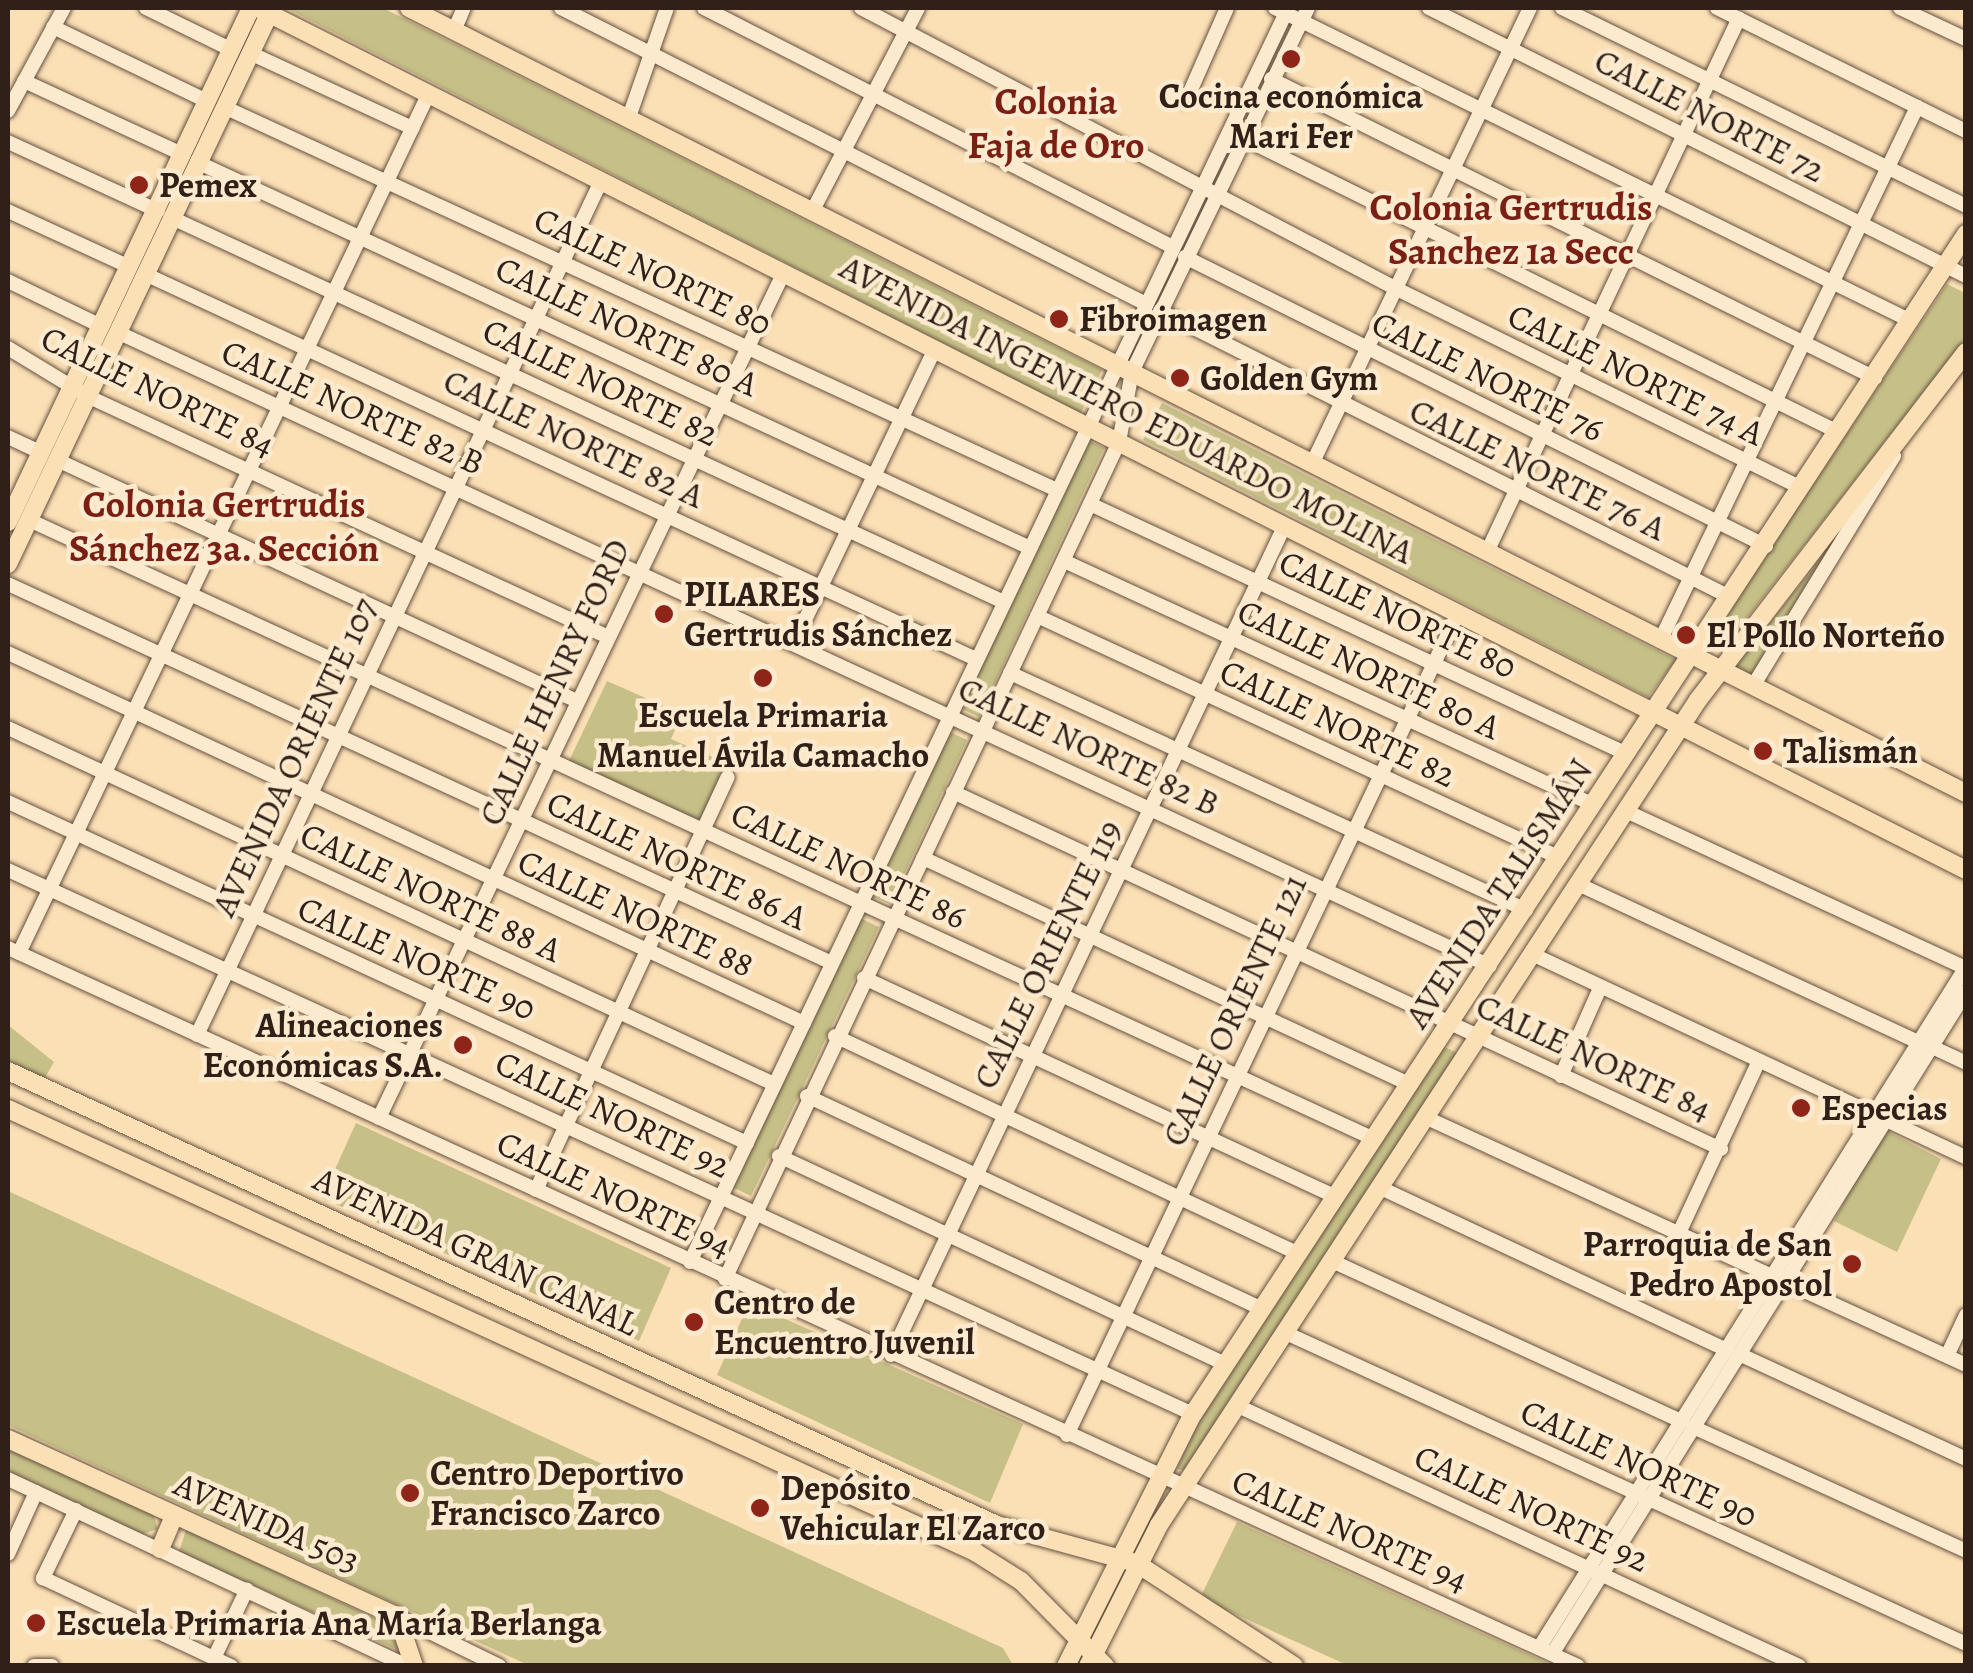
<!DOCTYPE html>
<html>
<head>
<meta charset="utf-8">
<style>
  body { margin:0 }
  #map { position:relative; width:1973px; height:1673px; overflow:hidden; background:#fbdfb5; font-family:Alegreya,serif }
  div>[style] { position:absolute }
  .green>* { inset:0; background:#c6c088 }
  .roads { filter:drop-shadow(0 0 2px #64503f) drop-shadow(0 0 2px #64503f) }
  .minor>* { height:14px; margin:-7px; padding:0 7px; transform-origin:7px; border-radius:7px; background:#fceacf }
  .major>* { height:18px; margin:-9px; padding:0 9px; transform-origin:9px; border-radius:9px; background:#fbdfb5 }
  .dots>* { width:28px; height:28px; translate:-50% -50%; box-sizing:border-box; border:5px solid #fceacf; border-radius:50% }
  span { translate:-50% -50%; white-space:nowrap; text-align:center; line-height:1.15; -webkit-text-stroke:9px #fceacf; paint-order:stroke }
  .poi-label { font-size:35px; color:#312018; font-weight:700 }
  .left { translate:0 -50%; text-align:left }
  .right { translate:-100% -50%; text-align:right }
  .street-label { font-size:35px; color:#312018 }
  .neighbourhood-label { font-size:38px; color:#7a1f14; font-weight:700 }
  .frame { position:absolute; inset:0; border:10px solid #312018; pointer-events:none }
</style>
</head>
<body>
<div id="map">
  <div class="green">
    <div style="clip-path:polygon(286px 8px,383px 8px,1102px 370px,1081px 413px)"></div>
    <div style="clip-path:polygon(1947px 284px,1965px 293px,1965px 339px,1721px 651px,1707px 643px)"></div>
    <div style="clip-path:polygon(1162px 403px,1676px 660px,1648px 697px,1143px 440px)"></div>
    <div style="clip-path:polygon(1085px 439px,1104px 448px,979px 717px,960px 708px)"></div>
    <div style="clip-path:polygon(1834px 551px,1754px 676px,1735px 666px,1825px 554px)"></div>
    <div style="clip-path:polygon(607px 681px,682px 714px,671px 739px,726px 763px,700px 823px,568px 763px)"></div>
    <div style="clip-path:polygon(948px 731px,967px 740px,890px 904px,871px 896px)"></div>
    <div style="clip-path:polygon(860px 918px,879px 927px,751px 1196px,732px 1187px)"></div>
    <div style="clip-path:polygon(8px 1025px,54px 1062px,43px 1081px,8px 1064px)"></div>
    <div style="clip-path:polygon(1444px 1047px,1458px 1053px,1188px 1471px,1177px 1469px,1195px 1425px)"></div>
    <div style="clip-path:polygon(356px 1123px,671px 1268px,639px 1341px,322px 1198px)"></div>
    <div style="clip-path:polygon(1883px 1129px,1941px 1159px,1897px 1252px,1834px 1221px)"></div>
    <div style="clip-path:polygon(8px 1191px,1003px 1648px,1013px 1665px,528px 1665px,8px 1425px)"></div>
    <div style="clip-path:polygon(749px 1303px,1023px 1424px,990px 1503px,717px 1375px)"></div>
    <div style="clip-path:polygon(8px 1448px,153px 1514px,158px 1529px,142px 1534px,8px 1473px)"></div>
    <div style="clip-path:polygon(1237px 1522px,1552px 1665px,1347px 1665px,1200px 1598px)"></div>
    <div style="clip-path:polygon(186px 1530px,389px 1625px,402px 1652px,179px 1552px)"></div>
  </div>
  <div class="roads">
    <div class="minor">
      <div style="left:146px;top:8px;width:96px;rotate:26deg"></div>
      <div style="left:561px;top:8px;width:653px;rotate:26.84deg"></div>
      <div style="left:704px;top:8px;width:524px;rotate:27.01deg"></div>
      <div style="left:861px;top:8px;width:605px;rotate:27.67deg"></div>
      <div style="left:1397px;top:289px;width:450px;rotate:26.2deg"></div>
      <div style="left:1275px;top:8px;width:709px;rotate:26.2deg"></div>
      <div style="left:1429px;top:8px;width:600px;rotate:26.52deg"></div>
      <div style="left:1562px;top:8px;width:450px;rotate:26.1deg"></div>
      <div style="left:1717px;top:8px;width:278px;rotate:26.3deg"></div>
      <div style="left:1900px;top:8px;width:73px;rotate:25.2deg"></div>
      <div style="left:53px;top:27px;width:171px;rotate:25.7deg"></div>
      <div style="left:454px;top:31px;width:25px;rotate:-67deg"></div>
      <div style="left:250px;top:53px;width:179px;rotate:24.8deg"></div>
      <div style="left:1271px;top:79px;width:674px;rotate:26.34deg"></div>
      <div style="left:24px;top:81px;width:176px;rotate:24.8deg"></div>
      <div style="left:1186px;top:101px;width:102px;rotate:-66.2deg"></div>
      <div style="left:224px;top:107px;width:917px;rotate:24.69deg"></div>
      <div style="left:8px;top:111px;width:117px;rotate:-61.5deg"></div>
      <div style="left:629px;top:117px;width:115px;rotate:-70.8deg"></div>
      <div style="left:1241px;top:137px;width:666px;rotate:26.3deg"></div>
      <div style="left:8px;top:142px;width:165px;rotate:24.7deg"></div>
      <div style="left:197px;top:162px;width:918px;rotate:24.86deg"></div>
      <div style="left:814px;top:208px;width:225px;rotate:-62.5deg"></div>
      <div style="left:8px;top:211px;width:134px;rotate:24.7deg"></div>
      <div style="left:172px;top:218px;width:916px;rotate:24.78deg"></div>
      <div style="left:1185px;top:257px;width:649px;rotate:26.45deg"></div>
      <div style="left:145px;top:274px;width:916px;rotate:24.86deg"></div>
      <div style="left:8px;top:281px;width:103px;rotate:25.8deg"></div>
      <div style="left:1160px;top:311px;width:638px;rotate:26.65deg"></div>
      <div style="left:117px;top:332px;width:1512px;rotate:24.79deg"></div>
      <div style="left:8px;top:348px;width:92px;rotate:31.3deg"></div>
      <div style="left:87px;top:396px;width:574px;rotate:24.82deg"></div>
      <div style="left:8px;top:437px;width:35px;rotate:25deg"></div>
      <div style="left:57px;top:460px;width:573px;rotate:24.87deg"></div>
      <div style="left:1312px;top:464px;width:505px;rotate:-64.45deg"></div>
      <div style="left:1090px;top:504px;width:592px;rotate:24.96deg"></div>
      <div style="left:29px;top:520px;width:1478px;rotate:24.71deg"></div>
      <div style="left:1487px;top:552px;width:590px;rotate:-64.74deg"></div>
      <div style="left:1064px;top:561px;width:583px;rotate:24.72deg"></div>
      <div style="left:8px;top:584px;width:907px;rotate:24.7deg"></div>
      <div style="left:1037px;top:616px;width:576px;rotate:24.83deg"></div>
      <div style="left:1660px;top:641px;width:593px;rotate:-64.3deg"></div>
      <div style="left:794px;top:643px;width:326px;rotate:-64.4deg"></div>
      <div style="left:8px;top:653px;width:878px;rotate:24.93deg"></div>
      <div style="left:1010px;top:673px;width:568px;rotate:24.67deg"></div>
      <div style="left:1753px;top:686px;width:270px;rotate:-58.5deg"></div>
      <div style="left:8px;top:728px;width:845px;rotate:24.93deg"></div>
      <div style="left:953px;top:792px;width:847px;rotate:24.93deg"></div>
      <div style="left:8px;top:802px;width:814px;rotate:24.77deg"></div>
      <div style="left:1628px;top:812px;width:371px;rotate:24.8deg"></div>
      <div style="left:923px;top:858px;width:538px;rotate:24.95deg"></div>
      <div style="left:8px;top:870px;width:1304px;rotate:24.66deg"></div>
      <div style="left:1580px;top:885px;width:373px;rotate:24.9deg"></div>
      <div style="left:8px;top:948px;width:1726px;rotate:24.58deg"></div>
      <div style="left:19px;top:953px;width:953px;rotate:-64.51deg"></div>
      <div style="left:1534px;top:955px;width:477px;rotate:25.1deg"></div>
      <div style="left:864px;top:978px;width:518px;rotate:24.88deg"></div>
      <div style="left:197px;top:1035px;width:945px;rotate:-64.68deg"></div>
      <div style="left:835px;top:1036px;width:510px;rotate:25.16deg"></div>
      <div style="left:1930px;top:1046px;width:40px;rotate:25deg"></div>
      <div style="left:1561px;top:1076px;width:96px;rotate:-66.1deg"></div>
      <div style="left:807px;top:1096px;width:500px;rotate:25.08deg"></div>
      <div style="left:379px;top:1118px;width:938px;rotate:-64.42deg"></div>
      <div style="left:1429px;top:1119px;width:591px;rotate:24.61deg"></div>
      <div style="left:779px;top:1156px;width:492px;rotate:25deg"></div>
      <div style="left:1383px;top:1189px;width:377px;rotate:25.1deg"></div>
      <div style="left:536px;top:1190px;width:455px;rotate:-65.1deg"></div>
      <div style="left:1679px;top:1233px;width:187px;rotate:-65.1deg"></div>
      <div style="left:690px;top:1262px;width:1389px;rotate:-64.5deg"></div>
      <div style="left:1334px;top:1262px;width:382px;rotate:24.6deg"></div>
      <div style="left:725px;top:1279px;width:925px;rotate:-64.79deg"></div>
      <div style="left:1119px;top:442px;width:71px;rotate:-79.5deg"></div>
      <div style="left:1132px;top:372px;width:404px;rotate:-64.2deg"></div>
      <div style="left:1288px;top:1334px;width:746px;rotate:24.57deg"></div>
      <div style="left:1739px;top:1354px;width:250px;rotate:24.8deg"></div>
      <div style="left:891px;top:1355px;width:917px;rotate:-64.61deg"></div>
      <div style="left:1947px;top:1356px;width:45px;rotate:-65.1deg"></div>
      <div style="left:1240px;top:1407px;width:616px;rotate:24.86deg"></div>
      <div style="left:1693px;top:1427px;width:300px;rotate:24.4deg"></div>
      <div style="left:1067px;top:1435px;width:910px;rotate:-64.56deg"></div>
      <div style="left:8px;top:1479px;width:441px;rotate:25.1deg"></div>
      <div style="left:76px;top:1510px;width:76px;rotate:115.9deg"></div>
      <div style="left:43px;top:1578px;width:208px;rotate:25.1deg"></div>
      <div style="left:8px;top:1554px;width:68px;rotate:-65.7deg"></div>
      <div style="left:397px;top:1616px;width:114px;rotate:26.1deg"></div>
      <div style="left:1539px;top:1648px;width:804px;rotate:-57.91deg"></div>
      <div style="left:1552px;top:1654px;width:781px;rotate:-57.98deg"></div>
      <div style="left:214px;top:1658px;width:76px;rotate:-64.4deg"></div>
      <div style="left:34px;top:1666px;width:18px"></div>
    </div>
    <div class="major">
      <div style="left:258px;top:8px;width:1913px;rotate:26.78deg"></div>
      <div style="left:409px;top:8px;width:1744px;rotate:26.76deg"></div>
      <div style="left:8px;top:522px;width:569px;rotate:-64.7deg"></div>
      <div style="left:8px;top:564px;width:615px;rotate:-64.6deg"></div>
      <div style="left:8px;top:1071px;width:1088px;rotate:24.66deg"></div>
      <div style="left:997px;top:1525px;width:144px;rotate:15.3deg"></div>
      <div style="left:1136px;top:1563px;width:189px;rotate:33.1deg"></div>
      <div style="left:8px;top:1109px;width:1064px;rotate:24.61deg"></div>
      <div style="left:975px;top:1552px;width:54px;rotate:32.2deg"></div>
      <div style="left:1021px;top:1581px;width:120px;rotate:45.3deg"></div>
      <div style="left:8px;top:1439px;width:427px;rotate:24.5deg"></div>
      <div style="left:397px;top:1616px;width:53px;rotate:71.2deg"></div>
      <div style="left:160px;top:1549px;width:36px;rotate:-67deg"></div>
      <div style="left:1066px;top:1666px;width:282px;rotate:-63.3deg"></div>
      <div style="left:1193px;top:1414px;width:1411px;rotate:-56.77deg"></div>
      <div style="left:1088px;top:1666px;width:158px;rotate:-63.3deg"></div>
      <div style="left:1159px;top:1525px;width:985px;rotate:-56.84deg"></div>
      <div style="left:1698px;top:700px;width:439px;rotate:-52.4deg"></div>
    </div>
  </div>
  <div class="dots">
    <div style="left:1291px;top:59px;background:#8f2418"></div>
    <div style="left:139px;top:185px;background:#8f2418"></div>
    <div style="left:1059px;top:319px;background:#8f2418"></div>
    <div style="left:1180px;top:378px;background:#8f2418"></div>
    <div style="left:664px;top:614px;background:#8f2418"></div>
    <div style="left:1686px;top:635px;background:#8f2418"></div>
    <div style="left:763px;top:678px;background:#8f2418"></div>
    <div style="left:1763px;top:751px;background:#8f2418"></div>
    <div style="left:463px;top:1045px;background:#8f2418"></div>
    <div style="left:1801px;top:1108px;background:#8f2418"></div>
    <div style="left:1852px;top:1264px;background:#8f2418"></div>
    <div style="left:694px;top:1322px;background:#8f2418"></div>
    <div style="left:410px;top:1493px;background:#8f2418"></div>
    <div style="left:760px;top:1508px;background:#8f2418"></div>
    <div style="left:36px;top:1623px;background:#8f2418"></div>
  </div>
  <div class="poi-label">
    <span style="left:1291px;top:116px">Cocina económica<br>Mari Fer</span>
    <span class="left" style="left:159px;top:185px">Pemex</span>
    <span class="left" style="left:1079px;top:319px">Fibroimagen</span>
    <span class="left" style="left:1200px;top:378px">Golden Gym</span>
    <span class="left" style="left:684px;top:614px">PILARES<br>Gertrudis Sánchez</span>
    <span class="left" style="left:1706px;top:635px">El Pollo Norteño</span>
    <span style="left:763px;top:735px">Escuela Primaria<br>Manuel Ávila Camacho</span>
    <span class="left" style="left:1783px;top:751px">Talismán</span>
    <span class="right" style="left:443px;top:1045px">Alineaciones<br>Económicas S.A.</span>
    <span class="left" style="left:1821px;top:1108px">Especias</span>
    <span class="right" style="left:1832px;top:1264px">Parroquia de San<br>Pedro Apostol</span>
    <span class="left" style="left:714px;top:1322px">Centro de<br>Encuentro Juvenil</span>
    <span class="left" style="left:430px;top:1493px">Centro Deportivo<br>Francisco Zarco</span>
    <span class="left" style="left:780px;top:1508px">Depósito<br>Vehicular El Zarco</span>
    <span class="left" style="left:56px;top:1623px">Escuela Primaria Ana María Berlanga</span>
  </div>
  <div class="street-label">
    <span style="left:1710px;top:115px;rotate:27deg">CALLE NORTE 72</span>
    <span style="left:653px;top:271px;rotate:25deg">CALLE NORTE 80</span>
    <span style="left:627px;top:326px;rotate:25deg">CALLE NORTE 80 A</span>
    <span style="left:1636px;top:374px;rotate:26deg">CALLE NORTE 74 A</span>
    <span style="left:1488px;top:376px;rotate:26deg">CALLE NORTE 76</span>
    <span style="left:601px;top:382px;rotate:25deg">CALLE NORTE 82</span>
    <span style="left:158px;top:391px;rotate:26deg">CALLE NORTE 84</span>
    <span style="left:353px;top:407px;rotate:24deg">CALLE NORTE 82 B</span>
    <span style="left:1127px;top:409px;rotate:27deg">AVENIDA INGENIERO EDUARDO MOLINA</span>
    <span style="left:574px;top:438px;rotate:25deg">CALLE NORTE 82 A</span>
    <span style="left:1538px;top:469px;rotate:26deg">CALLE NORTE 76 A</span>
    <span style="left:1398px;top:614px;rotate:25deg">CALLE NORTE 80</span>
    <span style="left:1369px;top:669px;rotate:25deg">CALLE NORTE 80 A</span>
    <span style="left:554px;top:682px;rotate:-65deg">CALLE HENRY FORD</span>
    <span style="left:1338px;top:723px;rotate:25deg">CALLE NORTE 82</span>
    <span style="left:1089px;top:746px;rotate:25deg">CALLE NORTE 82 B</span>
    <span style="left:294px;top:757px;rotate:-65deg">AVENIDA ORIENTE 107</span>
    <span style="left:677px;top:860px;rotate:25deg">CALLE NORTE 86 A</span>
    <span style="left:849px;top:865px;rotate:25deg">CALLE NORTE 86</span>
    <span style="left:431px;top:892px;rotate:25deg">CALLE NORTE 88 A</span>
    <span style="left:1498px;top:893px;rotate:-57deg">AVENIDA TALISMÁN</span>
    <span style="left:636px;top:913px;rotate:25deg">CALLE NORTE 88</span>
    <span style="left:1047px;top:954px;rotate:-64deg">CALLE ORIENTE 119</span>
    <span style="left:417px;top:958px;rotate:24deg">CALLE NORTE 90</span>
    <span style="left:1234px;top:1010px;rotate:-65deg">CALLE ORIENTE 121</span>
    <span style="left:1594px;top:1057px;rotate:25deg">CALLE NORTE 84</span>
    <span style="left:613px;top:1114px;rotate:25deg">CALLE NORTE 92</span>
    <span style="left:614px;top:1194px;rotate:25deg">CALLE NORTE 94</span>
    <span style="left:476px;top:1251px;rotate:25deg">AVENIDA GRAN CANAL</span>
    <span style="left:1639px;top:1463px;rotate:25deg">CALLE NORTE 90</span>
    <span style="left:1532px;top:1508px;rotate:25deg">CALLE NORTE 92</span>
    <span style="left:267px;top:1522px;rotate:24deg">AVENIDA 503</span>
    <span style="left:1350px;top:1530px;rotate:24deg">CALLE NORTE 94</span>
  </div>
  <div class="neighbourhood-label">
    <span style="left:1056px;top:124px">Colonia<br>Faja de Oro</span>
    <span style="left:1511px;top:230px">Colonia Gertrudis<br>Sanchez 1a Secc</span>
    <span style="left:224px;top:527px">Colonia Gertrudis<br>Sánchez 3a. Sección</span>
  </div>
  <div class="frame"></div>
</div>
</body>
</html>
